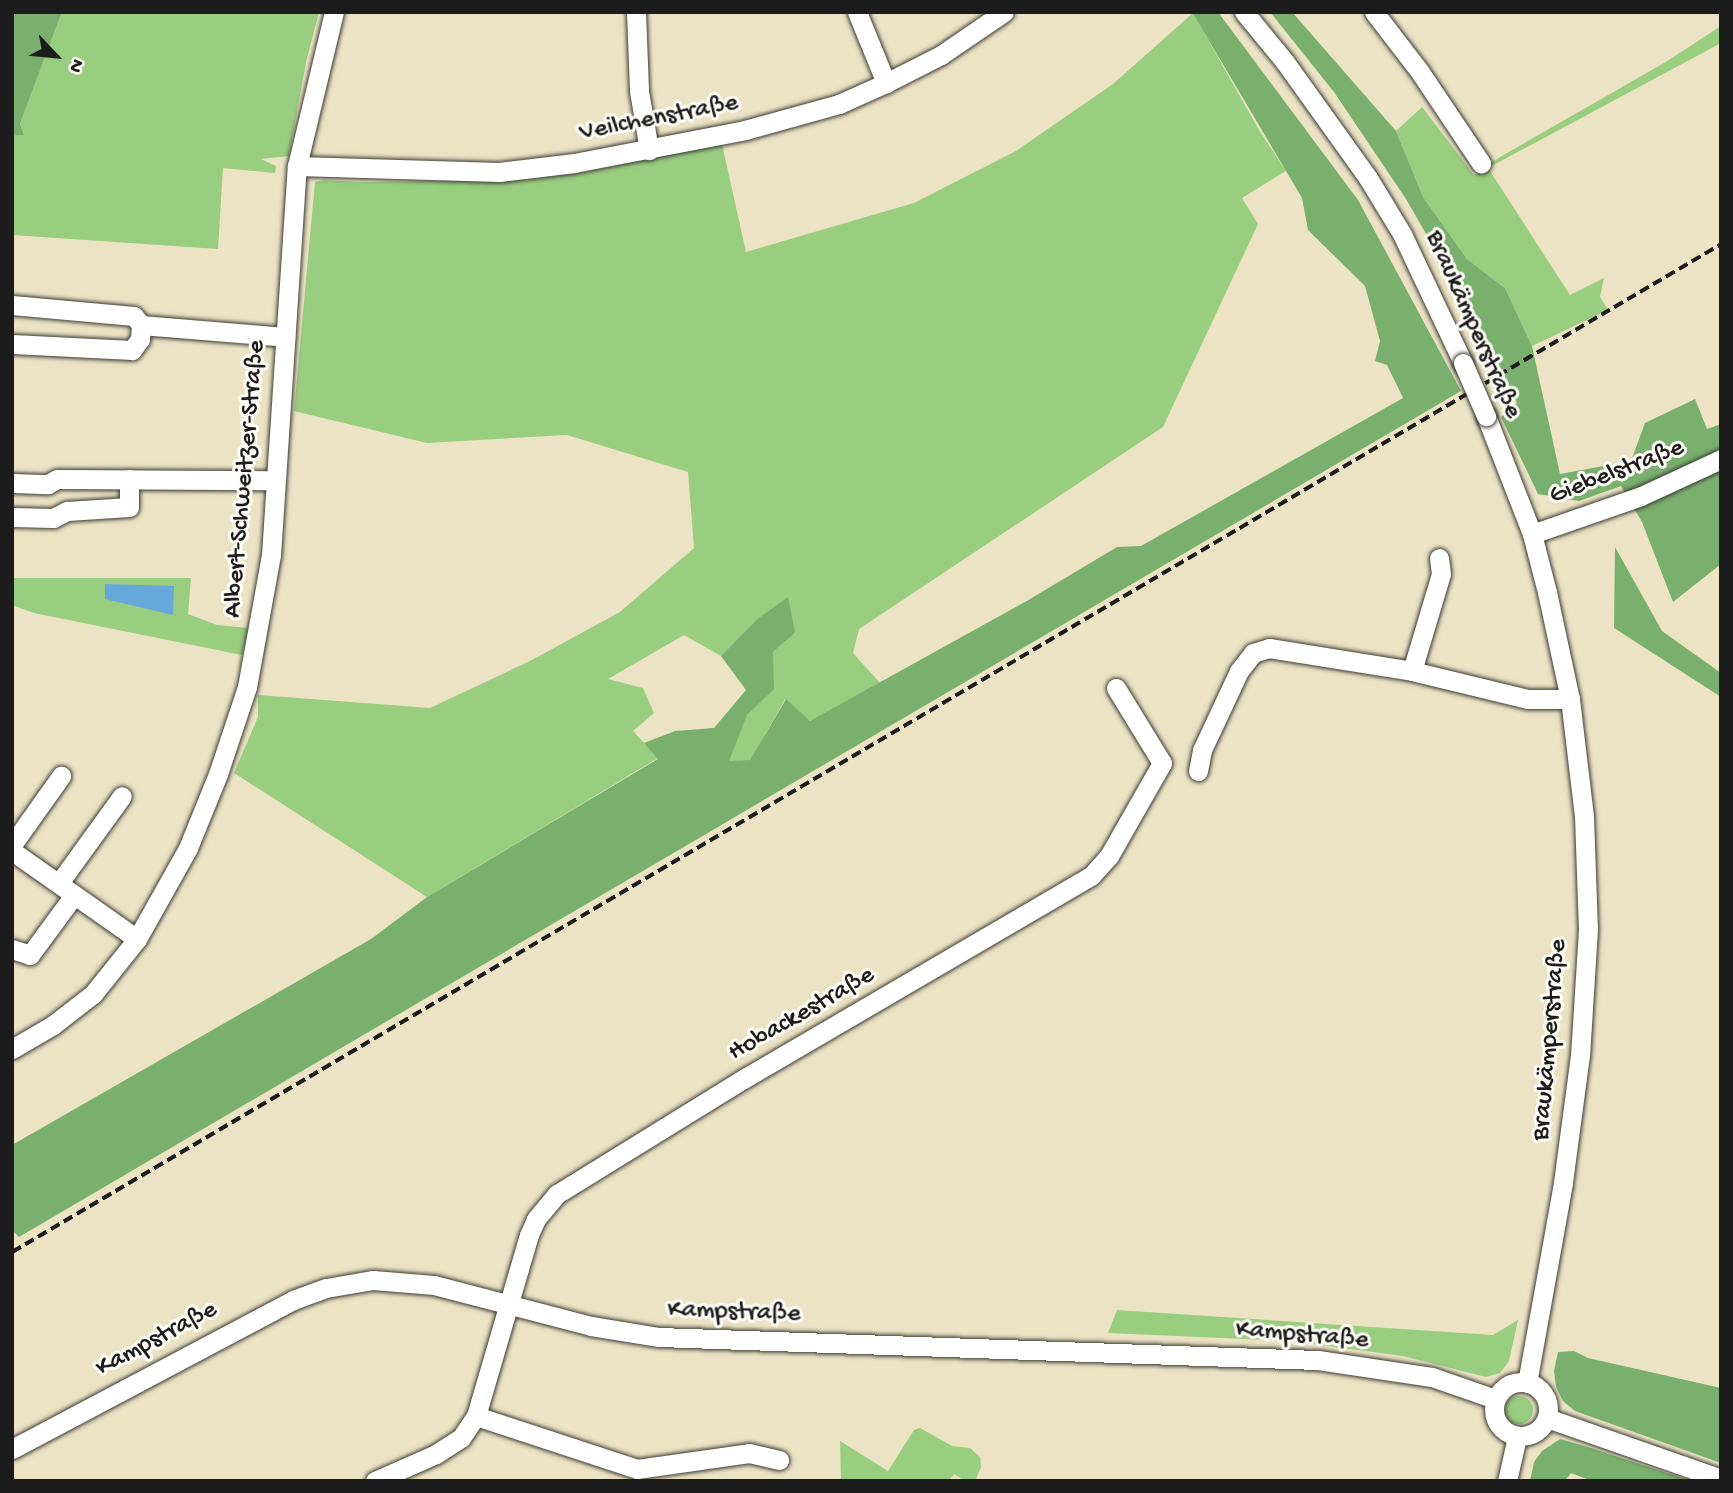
<!DOCTYPE html>
<html>
<head>
<meta charset="utf-8">
<style>
  body { margin:0 }
  #map { position:relative; width:1733px; height:1493px; overflow:hidden; background:#ece3c4; font-family:"Gochi Hand",sans-serif }
  div>[style] { position:absolute }
  .green>* { inset:0; background:#99cd7f }
  .round { border-radius:50% }
  .forest>* { inset:0; background:#7ab06e }
  .water>* { inset:0; background:#67a8da }
  .roads { filter:drop-shadow(0 0 2px #3b3a35) drop-shadow(0 0 2px #3b3a35) }
  .minor>* { height:19px; margin:-9.5px; padding:0 9.5px; transform-origin:9.5px; border-radius:9.5px; background:#fff }
  .minor>.ring { margin:-9.5px; padding:0; box-sizing:content-box; background:none; border:19px solid #fff; border-radius:50% }
  .rail>* { height:3.5px; margin-top:-1.75px; transform-origin:0; background:repeating-linear-gradient(90deg,#1c1c1c 0 10px,transparent 0 15px) }
  .bridges { filter:drop-shadow(0 0 2px #3b3a35) drop-shadow(0 0 2px #3b3a35) }
  .minor-bridge>* { height:19px; margin:-9.5px; padding:0 9.5px; transform-origin:9.5px; border-radius:9.5px; background:#fff }
  span { translate:-50% -50%; white-space:nowrap; text-align:center; line-height:1.15; -webkit-text-stroke:6px #fdfcf7; paint-order:stroke }
  .street-label { font-size:26px; color:#1c1c1c }
  .frame { position:absolute; inset:0; border:14px solid #1c1c1c; pointer-events:none }
  .north { position:absolute; left:21px; top:21px; width:70px; height:70px; -webkit-text-stroke:5px #fdfcf7; paint-order:stroke; rotate:116deg; font-size:19px; font-weight:700; line-height:28px; text-align:center; color:#1c1c1c }
  .north::after { content:''; display:block; margin:auto; width:24px; height:32px; background:#1c1c1c; clip-path:polygon(50% 0,100% 100%,50% 72%,0 100%) }
</style>
</head>
<body>
<div id="map">
  <div class="green">
    <div style="clip-path:polygon(62px 12px,319px 12px,306px 62px,289px 156px,261px 159px,276px 166px,275px 173px,223px 168px,218px 249px,12px 235px,12px 136px,24px 135px,20px 124px)"></div>
    <div style="clip-path:polygon(1193px 13px,1259px 130px,1286px 171px,1242px 198px,1258px 224px,1163px 427px,859px 629px,853px 653px,881px 684px,810px 721px,785px 699px,750px 761px,728px 761px,747px 715px,773px 689px,773px 652px,795px 633px,756px 620px,721px 656px,684px 635px,608px 679px,643px 688px,654px 713px,633px 731px,658px 758px,427px 897px,234px 773px,258px 717px,258px 695px,430px 708px,530px 661px,620px 612px,694px 548px,688px 472px,567px 435px,427px 443px,294px 411px,315px 182px,324px 180px,362px 182px,525px 180px,585px 172px,722px 144px,746px 252px,914px 203px,1016px 151px,1113px 84px)"></div>
    <div style="clip-path:polygon(1721px 26px,1721px 43px,1488px 168px,1570px 295px,1604px 278px,1600px 297px,1608px 310px,1532px 346px,1505px 288px,1467px 259px,1423px 197px,1396px 131px,1422px 107px,1474px 175px,1487px 168px,1488px 164px,1664px 63px)"></div>
    <div style="clip-path:polygon(12px 578px,191px 578px,188px 614px,217px 625px,248px 628px,242px 655px,34px 613px,12px 605px)"></div>
    <div style="clip-path:polygon(1117px 1310px,1493px 1335px,1518px 1320px,1509px 1361px,1500px 1373px,1486px 1377px,1403px 1356px,1290px 1341px,1108px 1333px)"></div>
    <div class="round" style="left:1505px;top:1396px;width:28px;height:28px"></div>
    <div style="clip-path:polygon(920px 1428px,952px 1446px,970px 1448px,980px 1457px,981px 1467px,975px 1481px,965px 1481px,954px 1474px,949px 1481px,841px 1481px,840px 1441px,888px 1471px,914px 1430px)"></div>
  </div>
  <div class="forest">
    <div style="clip-path:polygon(12px 12px,62px 12px,20px 124px,24px 135px,12px 136px)"></div>
    <div style="clip-path:polygon(1192px 12px,1218px 12px,1358px 200px,1461px 391px,19px 1237px,12px 1230px,12px 1145px,371px 939px,427px 897px,658px 759px,644px 743px,675px 731px,714px 728px,746px 690px,721px 656px,756px 620px,788px 597px,795px 633px,773px 652px,774px 689px,747px 715px,729px 761px,750px 760px,786px 699px,810px 721px,1025px 602px,1117px 547px,1141px 546px,1403px 398px,1387px 365px,1375px 361px,1380px 341px,1365px 286px,1308px 230px,1302px 198px)"></div>
    <div style="clip-path:polygon(1270px 12px,1292px 12px,1396px 131px,1423px 197px,1467px 259px,1505px 288px,1532px 346px,1560px 474px,1631px 461px,1645px 423px,1695px 399px,1707px 429px,1721px 424px,1721px 564px,1673px 602px,1642px 522px,1621px 486px,1579px 501px,1538px 494px,1501px 417px,1517px 403px,1485px 336px,1406px 199px,1334px 92px)"></div>
    <div style="clip-path:polygon(1615px 547px,1662px 631px,1721px 673px,1721px 697px,1614px 628px)"></div>
    <div style="clip-path:polygon(1574px 1351px,1588px 1358px,1721px 1388px,1721px 1463px,1575px 1411px,1563px 1401px,1556px 1387px,1554px 1371px,1558px 1352px)"></div>
    <div style="clip-path:polygon(1560px 1439px,1591px 1448px,1691px 1481px,1592px 1481px,1571px 1473px,1565px 1481px,1530px 1481px,1534px 1462px,1542px 1451px)"></div>
  </div>
  <div class="water">
    <div style="clip-path:polygon(105px 584px,174px 586px,173px 615px,105px 599px)"></div>
  </div>
  <div class="roads">
    <div class="minor">
      <div style="left:636px;top:12px;width:79px;rotate:87.8deg"></div>
      <div style="left:639px;top:91px;width:60px;rotate:80.4deg"></div>
      <div style="left:857px;top:12px;width:77px;rotate:67.8deg"></div>
      <div style="left:1244px;top:12px;width:65px;rotate:50.6deg"></div>
      <div style="left:1285px;top:62px;width:143px;rotate:54.4deg"></div>
      <div style="left:1368px;top:178px;width:66px;rotate:58.7deg"></div>
      <div style="left:1402px;top:234px;width:143px;rotate:64.7deg"></div>
      <div style="left:1374px;top:12px;width:76px;rotate:52.5deg"></div>
      <div style="left:1420px;top:72px;width:110px;rotate:56.2deg"></div>
      <div style="left:297px;top:166px;width:202px;rotate:1.7deg"></div>
      <div style="left:499px;top:172px;width:76px;rotate:-6.8deg"></div>
      <div style="left:574px;top:163px;width:174px;rotate:-10.9deg"></div>
      <div style="left:745px;top:130px;width:98px;rotate:-15.5deg"></div>
      <div style="left:839px;top:104px;width:51px;rotate:-24.1deg"></div>
      <div style="left:886px;top:83px;width:62px;rotate:-27deg"></div>
      <div style="left:941px;top:55px;width:76px;rotate:-34.3deg"></div>
      <div style="left:12px;top:305px;width:122px;rotate:5.2deg"></div>
      <div style="left:134px;top:316px;width:11px;rotate:52deg"></div>
      <div style="left:141px;top:325px;width:14px;rotate:94deg"></div>
      <div style="left:140px;top:339px;width:14px;rotate:126deg"></div>
      <div style="left:132px;top:350px;width:120px;rotate:-177.1deg"></div>
      <div style="left:141px;top:325px;width:145px;rotate:4.7deg"></div>
      <div style="left:1486px;top:416px;width:127px;rotate:68.7deg"></div>
      <div style="left:1532px;top:534px;width:60px;rotate:75.5deg"></div>
      <div style="left:1547px;top:592px;width:109px;rotate:77.9deg"></div>
      <div style="left:1570px;top:699px;width:118px;rotate:83.2deg"></div>
      <div style="left:1584px;top:816px;width:113px;rotate:88deg"></div>
      <div style="left:1588px;top:929px;width:126px;rotate:93.6deg"></div>
      <div style="left:1580px;top:1055px;width:129px;rotate:97.6deg"></div>
      <div style="left:1563px;top:1183px;width:203px;rotate:100.2deg"></div>
      <div style="left:12px;top:483px;width:36px;rotate:2deg"></div>
      <div style="left:48px;top:484px;width:10px;rotate:-29deg"></div>
      <div style="left:57px;top:479px;width:218px;rotate:0.3deg"></div>
      <div style="left:12px;top:517px;width:41px;rotate:1.4deg"></div>
      <div style="left:53px;top:518px;width:16px;rotate:-27deg"></div>
      <div style="left:67px;top:511px;width:62px;rotate:-3.7deg"></div>
      <div style="left:129px;top:507px;width:28px;rotate:-90deg"></div>
      <div style="left:1532px;top:534px;width:115px;rotate:-19.2deg"></div>
      <div style="left:1641px;top:496px;width:88px;rotate:-24.8deg"></div>
      <div style="left:1412px;top:671px;width:101px;rotate:-73.4deg"></div>
      <div style="left:1441px;top:574px;width:16px;rotate:-97deg"></div>
      <div style="left:1198px;top:771px;width:21px;rotate:-79deg"></div>
      <div style="left:1202px;top:750px;width:87px;rotate:-64.9deg"></div>
      <div style="left:1239px;top:671px;width:23px;rotate:-52deg"></div>
      <div style="left:1253px;top:653px;width:17px;rotate:-17deg"></div>
      <div style="left:1269px;top:648px;width:145px;rotate:9.1deg"></div>
      <div style="left:1412px;top:671px;width:119px;rotate:13.6deg"></div>
      <div style="left:1528px;top:699px;width:42px"></div>
      <div style="left:12px;top:845px;width:85px;rotate:-54.6deg"></div>
      <div style="left:12px;top:851px;width:153px;rotate:35.1deg"></div>
      <div style="left:59px;top:883px;width:107px;rotate:-54.1deg"></div>
      <div style="left:12px;top:949px;width:19px;rotate:18deg"></div>
      <div style="left:30px;top:955px;width:74px;rotate:-53.7deg"></div>
      <div style="left:12px;top:1049px;width:48px;rotate:-30.3deg"></div>
      <div style="left:53px;top:1025px;width:51px;rotate:-37.8deg"></div>
      <div style="left:93px;top:994px;width:70px;rotate:-51.3deg"></div>
      <div style="left:137px;top:939px;width:104px;rotate:-60.7deg"></div>
      <div style="left:188px;top:848px;width:80px;rotate:-67.9deg"></div>
      <div style="left:218px;top:774px;width:92px;rotate:-71.6deg"></div>
      <div style="left:247px;top:687px;width:134px;rotate:-79.7deg"></div>
      <div style="left:271px;top:555px;width:390px;rotate:-86.2deg"></div>
      <div style="left:297px;top:166px;width:158px;rotate:-76.5deg"></div>
      <div class="ring" style="left:1494px;top:1382px;width:35px;height:35px"></div>
      <div style="left:476px;top:1416px;width:169px;rotate:18.2deg"></div>
      <div style="left:637px;top:1469px;width:113px;rotate:-8.1deg"></div>
      <div style="left:749px;top:1453px;width:31px;rotate:13deg"></div>
      <div style="left:1547px;top:1418px;width:184px;rotate:19.3deg"></div>
      <div style="left:12px;top:1449px;width:318px;rotate:-27.9deg"></div>
      <div style="left:293px;top:1300px;width:35px;rotate:-20deg"></div>
      <div style="left:326px;top:1288px;width:48px;rotate:-9.7deg"></div>
      <div style="left:373px;top:1280px;width:61px;rotate:4.7deg"></div>
      <div style="left:434px;top:1285px;width:162px;rotate:14.6deg"></div>
      <div style="left:591px;top:1326px;width:69px;rotate:9.2deg"></div>
      <div style="left:659px;top:1337px;width:659px;rotate:2deg"></div>
      <div style="left:1318px;top:1360px;width:115px;rotate:8.5deg"></div>
      <div style="left:1432px;top:1377px;width:67px;rotate:19.2deg"></div>
      <div style="left:375px;top:1481px;width:67px;rotate:-23.9deg"></div>
      <div style="left:436px;top:1454px;width:30px;rotate:-33deg"></div>
      <div style="left:461px;top:1438px;width:27px;rotate:-56deg"></div>
      <div style="left:476px;top:1416px;width:189px;rotate:-73.7deg"></div>
      <div style="left:529px;top:1235px;width:17px;rotate:-66deg"></div>
      <div style="left:536px;top:1219px;width:33px;rotate:-50deg"></div>
      <div style="left:557px;top:1194px;width:221px;rotate:-31.7deg"></div>
      <div style="left:745px;top:1078px;width:401px;rotate:-30.3deg"></div>
      <div style="left:1091px;top:876px;width:27px;rotate:-48deg"></div>
      <div style="left:1109px;top:856px;width:107px;rotate:-60.3deg"></div>
      <div style="left:1162px;top:763px;width:88px;rotate:-121.5deg"></div>
      <div style="left:1507px;top:1481px;width:45px;rotate:-77.2deg"></div>
    </div>
  </div>
  <div class="rail">
    <div style="left:12px;top:1252px;width:1984px;rotate:-30.53deg"></div>
  </div>
  <div class="bridges">
    <div class="minor-bridge">
      <div style="left:1463px;top:363px;width:58px;rotate:66.5deg"></div>
    </div>
  </div>
  <div class="street-label">
    <span style="left:659px;top:119px;rotate:-11deg">Veilchenstraße</span>
    <span style="left:1472px;top:325px;rotate:66deg">Braukämperstraße</span>
    <span style="left:1617px;top:473px;rotate:-21deg">Giebelstraße</span>
    <span style="left:246px;top:479px;rotate:-85deg">Albert-Schweitzer-Straße</span>
    <span style="left:802px;top:1015px;rotate:-30deg">Hobackestraße</span>
    <span style="left:1551px;top:1040px;rotate:-85deg">Braukämperstraße</span>
    <span style="left:734px;top:1313px;rotate:2deg">Kampstraße</span>
    <span style="left:1302px;top:1336px;rotate:5deg">Kampstraße</span>
    <span style="left:157px;top:1340px;rotate:-28deg">Kampstraße</span>
  </div>
  <div class="frame"></div>
  <div class="north">N</div>
</div>
</body>
</html>
